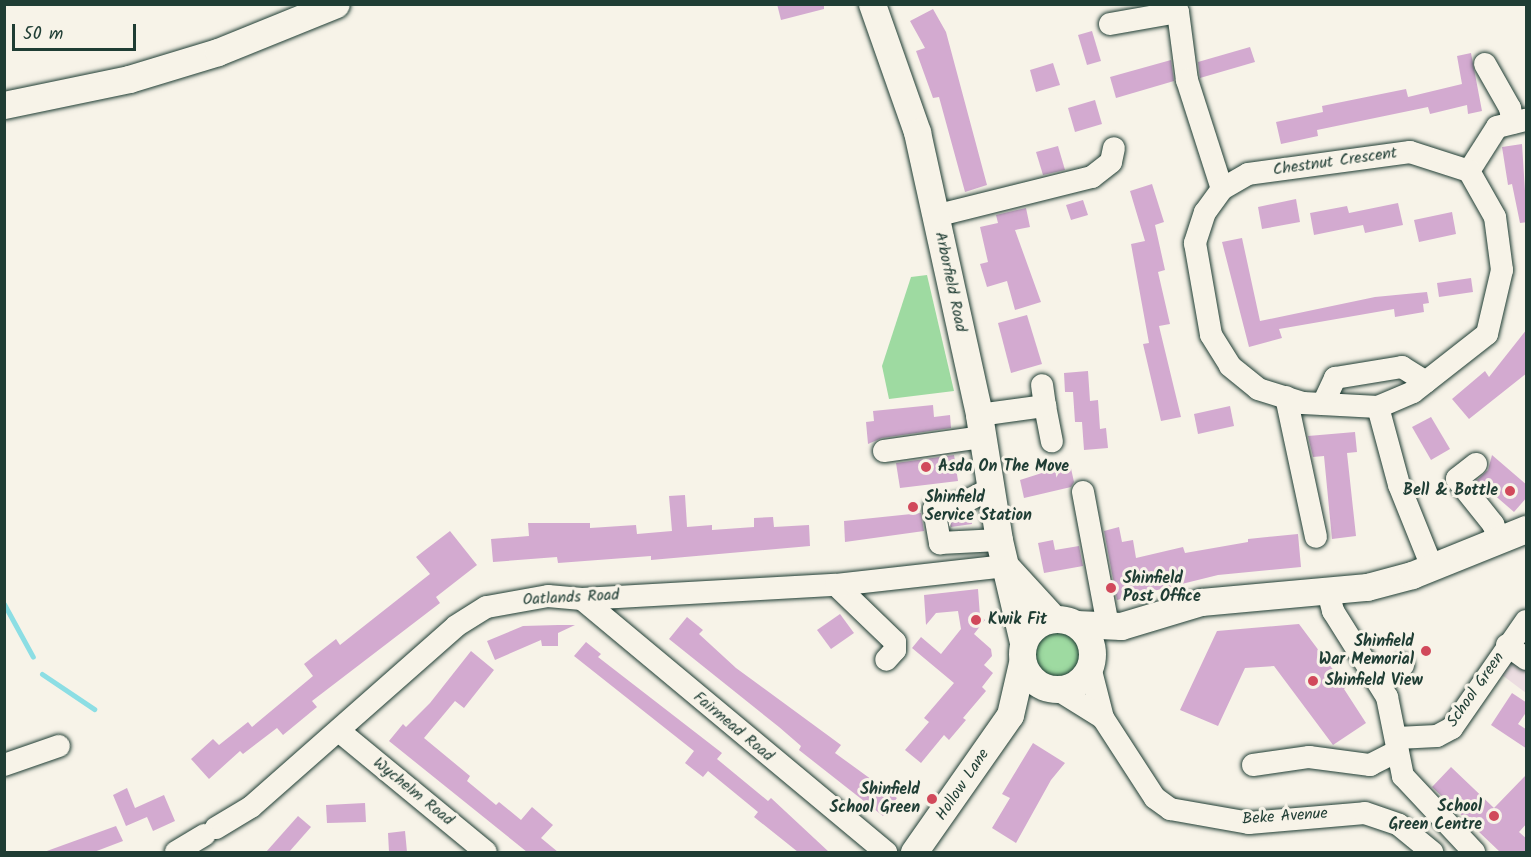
<!DOCTYPE html>
<html>
<head>
<meta charset="utf-8">
<style>
  body { margin:0 }
  #map { position:relative; width:1531px; height:857px; overflow:hidden; background:#f7f3e8; font-family:Kalam,sans-serif }
  div>[style] { position:absolute }
  .built>* { inset:0; background:#ecdde1 }
  .green>* { inset:0; background:#9edaa1 }
  .round { border-radius:50% }
  .stream>* { height:5px; margin:-2.5px; padding:0 2.5px; transform-origin:2.5px; border-radius:2.5px; background:#8cdee4 }
  .building>* { inset:0; background:#d3aad0 }
  .roads { filter:drop-shadow(0 0 2px #1f3d34) drop-shadow(0 0 2px #1f3d34) }
  .minor>* { height:22px; margin:-11px; padding:0 11px; transform-origin:11px; border-radius:11px; background:#f7f3e8 }
  .major>* { height:27px; margin:-13.5px; padding:0 13.5px; transform-origin:13.5px; border-radius:13.5px; background:#f7f3e8 }
  .major>.ring { margin:-13.5px; padding:0; box-sizing:content-box; background:none; border:27px solid #f7f3e8; border-radius:50% }
  .dots>* { width:16px; height:16px; translate:-50% -50%; box-sizing:border-box; border:3px solid #f7f3e8; border-radius:50% }
  span { translate:-50% -50%; white-space:nowrap; text-align:center; line-height:1.15; -webkit-text-stroke:6px #f7f3e8; paint-order:stroke }
  .street-label { font-size:16px; color:#1f3d34 }
  .poi-label { font-size:16px; color:#1f3d34; font-weight:700 }
  .left { translate:0 -50%; text-align:left }
  .right { translate:-100% -50%; text-align:right }
  .frame { position:absolute; inset:0; border:6px solid #1f3d34; pointer-events:none }
  .scale { position:absolute; left:12px; top:24px; width:124px; height:27px; box-sizing:border-box; border:3px solid #1f3d34; border-top:0; padding-left:8px; font-size:18px; line-height:21px; white-space:nowrap; color:#1f3d34; -webkit-text-stroke:4px #f7f3e8; paint-order:stroke }
</style>
</head>
<body>
<div id="map">
  <div class="built">
    <div style="clip-path:polygon(1526px 632px,1526px 693px,1498px 672px)"></div>
  </div>
  <div class="green">
    <div style="clip-path:polygon(927px 275px,954px 391px,889px 399px,882px 366px,911px 277px)"></div>
    <div class="round" style="left:1030px;top:628px;width:54px;height:54px"></div>
  </div>
  <div class="stream">
    <div style="left:4px;top:604px;width:60px;rotate:61.3deg"></div>
    <div style="left:42px;top:674px;width:63px;rotate:33.9deg"></div>
  </div>
  <div class="building">
    <div style="clip-path:polygon(777px 4px,824px 4px,824px 9px,781px 20px)"></div>
    <div style="clip-path:polygon(933px 9px,946px 32px,987px 185px,965px 192px,939px 97px,933px 98px,916px 51px,925px 48px,910px 21px)"></div>
    <div style="clip-path:polygon(1092px 31px,1101px 61px,1087px 65px,1078px 35px)"></div>
    <div style="clip-path:polygon(1250px 47px,1255px 62px,1200px 78px,1198px 62px)"></div>
    <div style="clip-path:polygon(1471px 53px,1482px 111px,1468px 114px,1467px 105px,1430px 114px,1428px 107px,1317px 130px,1318px 136px,1281px 144px,1276px 122px,1323px 112px,1322px 106px,1406px 89px,1408px 97px,1462px 84px,1457px 56px)"></div>
    <div style="clip-path:polygon(1171px 60px,1174px 81px,1116px 98px,1110px 77px)"></div>
    <div style="clip-path:polygon(1053px 63px,1060px 85px,1036px 92px,1030px 70px)"></div>
    <div style="clip-path:polygon(1095px 100px,1102px 124px,1075px 132px,1068px 108px)"></div>
    <div style="clip-path:polygon(1522px 144px,1527px 222px,1520px 223px,1512px 184px,1508px 185px,1502px 147px)"></div>
    <div style="clip-path:polygon(1058px 146px,1065px 170px,1043px 175px,1036px 152px)"></div>
    <div style="clip-path:polygon(1152px 184px,1164px 222px,1155px 225px,1165px 270px,1158px 272px,1170px 324px,1159px 326px,1181px 417px,1161px 421px,1143px 344px,1149px 343px,1131px 244px,1145px 241px,1130px 191px)"></div>
    <div style="clip-path:polygon(1296px 199px,1300px 222px,1262px 229px,1258px 207px)"></div>
    <div style="clip-path:polygon(1083px 200px,1088px 215px,1071px 220px,1066px 205px)"></div>
    <div style="clip-path:polygon(1398px 203px,1403px 225px,1365px 233px,1363px 225px,1314px 235px,1310px 213px,1347px 206px,1349px 213px)"></div>
    <div style="clip-path:polygon(1026px 208px,1030px 227px,1015px 230px,1041px 302px,1015px 310px,1007px 281px,987px 287px,980px 264px,988px 262px,980px 227px,998px 223px,996px 215px)"></div>
    <div style="clip-path:polygon(1452px 212px,1456px 234px,1419px 242px,1414px 220px)"></div>
    <div style="clip-path:polygon(1242px 238px,1260px 321px,1375px 297px,1427px 292px,1429px 303px,1423px 304px,1424px 312px,1395px 317px,1394px 309px,1279px 329px,1282px 338px,1249px 347px,1222px 242px)"></div>
    <div style="clip-path:polygon(1471px 278px,1473px 292px,1439px 297px,1437px 283px)"></div>
    <div style="clip-path:polygon(1027px 315px,1042px 364px,1011px 373px,998px 323px)"></div>
    <div style="clip-path:polygon(1527px 329px,1527px 373px,1469px 419px,1452px 399px,1485px 371px,1489px 377px)"></div>
    <div style="clip-path:polygon(1088px 371px,1090px 401px,1098px 400px,1100px 429px,1106px 428px,1108px 448px,1084px 450px,1082px 422px,1075px 422px,1073px 392px,1065px 392px,1064px 373px)"></div>
    <div style="clip-path:polygon(933px 405px,934px 417px,950px 415px,951px 428px,882px 438px,868px 444px,866px 422px,874px 421px,873px 411px)"></div>
    <div style="clip-path:polygon(1230px 406px,1234px 426px,1198px 434px,1194px 414px)"></div>
    <div style="clip-path:polygon(1431px 417px,1450px 449px,1431px 460px,1412px 427px)"></div>
    <div style="clip-path:polygon(1355px 432px,1357px 452px,1347px 453px,1356px 536px,1332px 539px,1324px 456px,1313px 457px,1308px 436px)"></div>
    <div style="clip-path:polygon(954px 455px,958px 481px,900px 488px,896px 463px)"></div>
    <div style="clip-path:polygon(1492px 455px,1527px 485px,1527px 497px,1514px 512px,1477px 480px,1488px 470px)"></div>
    <div style="clip-path:polygon(1070px 464px,1074px 482px,1071px 487px,1024px 498px,1020px 480px)"></div>
    <div style="clip-path:polygon(685px 495px,687px 527px,712px 525px,712px 530px,754px 527px,754px 518px,773px 517px,774px 527px,809px 525px,810px 546px,651px 560px,651px 556px,558px 563px,557px 557px,493px 562px,491px 539px,529px 536px,528px 523px,590px 523px,590px 528px,636px 525px,637px 534px,672px 531px,669px 496px)"></div>
    <div style="clip-path:polygon(921px 513px,924px 531px,845px 542px,844px 521px)"></div>
    <div style="clip-path:polygon(970px 514px,972px 524px,951px 527px,950px 519px)"></div>
    <div style="clip-path:polygon(1119px 527px,1122px 542px,1133px 540px,1136px 558px,1183px 547px,1185px 553px,1248px 542px,1248px 539px,1298px 534px,1301px 567px,1218px 575px,1117px 600px,1104px 531px)"></div>
    <div style="clip-path:polygon(450px 531px,477px 565px,436px 597px,440px 603px,312px 701px,317px 707px,283px 735px,277px 728px,243px 754px,240px 751px,209px 779px,191px 759px,213px 739px,219px 745px,248px 722px,252px 727px,313px 676px,304px 664px,336px 639px,340px 645px,430px 574px,416px 557px)"></div>
    <div style="clip-path:polygon(1053px 540px,1055px 550px,1079px 546px,1083px 566px,1044px 573px,1038px 543px)"></div>
    <div style="clip-path:polygon(978px 589px,980px 616px,985px 620px,974px 634px,991px 649px,992px 656px,984px 665px,993px 673px,982px 687px,986px 691px,963px 718px,966px 720px,949px 740px,944px 735px,921px 763px,905px 750px,929px 722px,924px 718px,954px 683px,912px 648px,921px 637px,941px 654px,961px 629px,958px 611px,936px 613px,926px 625px,924px 595px)"></div>
    <div style="clip-path:polygon(840px 614px,854px 633px,831px 649px,817px 630px)"></div>
    <div style="clip-path:polygon(687px 617px,703px 630px,699px 634px,736px 668px,841px 745px,835px 753px,897px 798px,883px 816px,799px 750px,801px 746px,779px 727px,669px 639px)"></div>
    <div style="clip-path:polygon(1299px 624px,1346px 687px,1344px 689px,1366px 723px,1333px 745px,1274px 666px,1245px 668px,1218px 726px,1180px 710px,1217px 631px)"></div>
    <div style="clip-path:polygon(558px 625px,575px 625px,558px 633px,558px 646px,542px 646px,541px 640px,495px 660px,487px 641px,523px 626px)"></div>
    <div style="clip-path:polygon(586px 642px,601px 654px,598px 657px,722px 753px,717px 759px,768px 801px,771px 798px,829px 852px,798px 852px,754px 817px,758px 812px,708px 771px,703px 777px,685px 763px,694px 751px,574px 656px)"></div>
    <div style="clip-path:polygon(471px 651px,494px 670px,464px 708px,455px 701px,424px 738px,470px 776px,467px 781px,496px 805px,499px 802px,521px 820px,532px 807px,553px 825px,541px 838px,558px 852px,527px 852px,389px 741px,403px 724px,406px 727px,430px 703px)"></div>
    <div style="clip-path:polygon(1512px 693px,1527px 703px,1527px 711px,1518px 724px,1527px 730px,1527px 749px,1491px 725px)"></div>
    <div style="clip-path:polygon(1033px 743px,1065px 763px,1051px 780px,1016px 843px,992px 828px,1010px 798px,1002px 794px)"></div>
    <div style="clip-path:polygon(1451px 767px,1494px 808px,1527px 774px,1527px 823px,1519px 832px,1527px 839px,1527px 852px,1500px 852px,1432px 787px)"></div>
    <div style="clip-path:polygon(127px 788px,135px 808px,164px 795px,175px 821px,153px 831px,147px 817px,126px 826px,113px 795px)"></div>
    <div style="clip-path:polygon(365px 803px,366px 822px,327px 823px,326px 805px)"></div>
    <div style="clip-path:polygon(298px 816px,311px 827px,289px 852px,266px 852px)"></div>
    <div style="clip-path:polygon(116px 826px,123px 841px,94px 852px,44px 852px)"></div>
    <div style="clip-path:polygon(405px 831px,407px 852px,389px 852px,388px 833px)"></div>
  </div>
  <div class="roads">
    <div class="minor">
      <div style="left:1110px;top:24px;width:69px;rotate:-10deg"></div>
      <div style="left:1178px;top:12px;width:69px;rotate:82.5deg"></div>
      <div style="left:1187px;top:80px;width:114px;rotate:72.2deg"></div>
      <div style="left:1485px;top:64px;width:51px;rotate:60.4deg"></div>
      <div style="left:1510px;top:108px;width:15px;rotate:79deg"></div>
      <div style="left:1469px;top:171px;width:52px;rotate:-57.5deg"></div>
      <div style="left:1497px;top:127px;width:30px;rotate:-14deg"></div>
      <div style="left:935px;top:216px;width:162px;rotate:-14deg"></div>
      <div style="left:1092px;top:177px;width:24px;rotate:-38deg"></div>
      <div style="left:1111px;top:162px;width:14px;rotate:-78deg"></div>
      <div style="left:1286px;top:397px;width:143px;rotate:77.9deg"></div>
      <div style="left:1323px;top:404px;width:29px;rotate:-65deg"></div>
      <div style="left:1335px;top:378px;width:68px;rotate:-9.3deg"></div>
      <div style="left:1402px;top:367px;width:28px;rotate:32deg"></div>
      <div style="left:1045px;top:406px;width:36px;rotate:79deg"></div>
      <div style="left:1378px;top:407px;width:38px;rotate:-23deg"></div>
      <div style="left:1413px;top:392px;width:94px;rotate:-38.1deg"></div>
      <div style="left:1487px;top:334px;width:66px;rotate:-76.8deg"></div>
      <div style="left:1502px;top:270px;width:53px;rotate:-97.5deg"></div>
      <div style="left:1495px;top:217px;width:53px;rotate:-119.5deg"></div>
      <div style="left:1469px;top:171px;width:62px;rotate:-162.1deg"></div>
      <div style="left:1410px;top:152px;width:163px;rotate:172.3deg"></div>
      <div style="left:1248px;top:174px;width:30px;rotate:150deg"></div>
      <div style="left:1222px;top:189px;width:29px;rotate:126deg"></div>
      <div style="left:1205px;top:212px;width:33px;rotate:108deg"></div>
      <div style="left:1195px;top:243px;width:93px;rotate:80.1deg"></div>
      <div style="left:1211px;top:335px;width:36px;rotate:58deg"></div>
      <div style="left:1230px;top:366px;width:36px;rotate:39deg"></div>
      <div style="left:1258px;top:389px;width:47px;rotate:17.3deg"></div>
      <div style="left:1303px;top:403px;width:75px;rotate:3.1deg"></div>
      <div style="left:1378px;top:407px;width:81px;rotate:74.9deg"></div>
      <div style="left:1399px;top:485px;width:88px;rotate:68.1deg"></div>
      <div style="left:979px;top:415px;width:67px;rotate:-7.8deg"></div>
      <div style="left:1045px;top:406px;width:21px;rotate:-98deg"></div>
      <div style="left:884px;top:451px;width:98px;rotate:-8.2deg"></div>
      <div style="left:1476px;top:464px;width:24px;rotate:142deg"></div>
      <div style="left:1457px;top:479px;width:58px;rotate:51.3deg"></div>
      <div style="left:1493px;top:524px;width:16px;rotate:68deg"></div>
      <div style="left:990px;top:489px;width:28px;rotate:153deg"></div>
      <div style="left:965px;top:502px;width:32px;rotate:167deg"></div>
      <div style="left:934px;top:509px;width:35px;rotate:80deg"></div>
      <div style="left:940px;top:543px;width:59px;rotate:-2.9deg"></div>
      <div style="left:1083px;top:492px;width:136px;rotate:79.4deg"></div>
      <div style="left:836px;top:585px;width:82px;rotate:44deg"></div>
      <div style="left:895px;top:642px;width:8px;rotate:90deg"></div>
      <div style="left:895px;top:650px;width:13px;rotate:132deg"></div>
      <div style="left:1328px;top:592px;width:20px;rotate:75deg"></div>
      <div style="left:1333px;top:611px;width:102px;rotate:57.9deg"></div>
      <div style="left:1387px;top:697px;width:81px;rotate:78.6deg"></div>
      <div style="left:1403px;top:776px;width:104px;rotate:46.9deg"></div>
      <div style="left:582px;top:599px;width:396px;rotate:39.8deg"></div>
      <div style="left:1507px;top:645px;width:24px;rotate:36deg"></div>
      <div style="left:1090px;top:667px;width:53px;rotate:75.7deg"></div>
      <div style="left:1103px;top:718px;width:95px;rotate:57deg"></div>
      <div style="left:1155px;top:798px;width:19px;rotate:36deg"></div>
      <div style="left:1170px;top:809px;width:80px;rotate:10deg"></div>
      <div style="left:1249px;top:823px;width:116px;rotate:-4.9deg"></div>
      <div style="left:1365px;top:813px;width:36px;rotate:19deg"></div>
      <div style="left:1399px;top:825px;width:43px;rotate:39.3deg"></div>
      <div style="left:1379px;top:681px;width:29px;rotate:-34deg"></div>
      <div style="left:1058px;top:690px;width:53px;rotate:31.9deg"></div>
      <div style="left:339px;top:731px;width:190px;rotate:39.5deg"></div>
      <div style="left:1397px;top:738px;width:40px;rotate:-2.9deg"></div>
      <div style="left:1437px;top:736px;width:17px;rotate:-28deg"></div>
      <div style="left:1452px;top:728px;width:130px;rotate:-55.3deg"></div>
      <div style="left:4px;top:765px;width:58px;rotate:-19.1deg"></div>
      <div style="left:1253px;top:765px;width:57px;rotate:-8.1deg"></div>
      <div style="left:1309px;top:757px;width:62px;rotate:7.5deg"></div>
      <div style="left:1370px;top:765px;width:31px;rotate:-27deg"></div>
      <div style="left:216px;top:828px;width:41px;rotate:-31deg"></div>
      <div style="left:251px;top:807px;width:273px;rotate:-41.4deg"></div>
      <div style="left:456px;top:626px;width:36px;rotate:-32deg"></div>
      <div style="left:487px;top:607px;width:62px;rotate:-10.2deg"></div>
      <div style="left:548px;top:596px;width:34px;rotate:5deg"></div>
      <div style="left:582px;top:599px;width:254px;rotate:-3.2deg"></div>
      <div style="left:836px;top:585px;width:171px;rotate:-6.4deg"></div>
      <div style="left:176px;top:852px;width:33px;rotate:-31deg"></div>
    </div>
    <div class="major">
      <div style="left:872px;top:4px;width:136px;rotate:70.6deg"></div>
      <div style="left:917px;top:132px;width:290px;rotate:77.6deg"></div>
      <div style="left:979px;top:415px;width:127px;rotate:80.9deg"></div>
      <div style="left:999px;top:540px;width:105px;rotate:76.8deg"></div>
      <div style="left:4px;top:105px;width:128px;rotate:-11.7deg"></div>
      <div style="left:129px;top:79px;width:93px;rotate:-16.9deg"></div>
      <div style="left:218px;top:52px;width:127px;rotate:-22.1deg"></div>
      <div style="left:1008px;top:569px;width:68px;rotate:47.4deg"></div>
      <div class="ring" style="left:1022px;top:619px;width:43px;height:43px"></div>
      <div style="left:1076px;top:624px;width:45px;rotate:2.5deg"></div>
      <div style="left:1121px;top:626px;width:84px;rotate:-16.7deg"></div>
      <div style="left:1201px;top:602px;width:167px;rotate:-5.2deg"></div>
      <div style="left:1367px;top:587px;width:47px;rotate:-14.9deg"></div>
      <div style="left:1412px;top:575px;width:123px;rotate:-22deg"></div>
      <div style="left:914px;top:852px;width:167px;rotate:-55deg"></div>
      <div style="left:1010px;top:715px;width:53px;rotate:-77deg"></div>
    </div>
  </div>
  <div class="dots">
    <div style="left:926px;top:467px;background:#d1495b"></div>
    <div style="left:1510px;top:491px;background:#d1495b"></div>
    <div style="left:913px;top:507px;background:#d1495b"></div>
    <div style="left:1111px;top:588px;background:#d1495b"></div>
    <div style="left:976px;top:620px;background:#d1495b"></div>
    <div style="left:1426px;top:651px;background:#d1495b"></div>
    <div style="left:1313px;top:681px;background:#d1495b"></div>
    <div style="left:932px;top:799px;background:#d1495b"></div>
    <div style="left:1494px;top:816px;background:#d1495b"></div>
  </div>
  <div class="street-label">
    <span style="left:1335px;top:162px;rotate:-8deg">Chestnut Crescent</span>
    <span style="left:950px;top:282px;rotate:78deg">Arborfield Road</span>
    <span style="left:571px;top:598px;rotate:-3deg">Oatlands Road</span>
    <span style="left:1476px;top:690px;rotate:-55deg">School Green</span>
    <span style="left:733px;top:727px;rotate:40deg">Fairmead Road</span>
    <span style="left:963px;top:785px;rotate:-56deg">Hollow Lane</span>
    <span style="left:413px;top:792px;rotate:39deg">Wychelm Road</span>
    <span style="left:1285px;top:817px;rotate:-4deg">Beke Avenue</span>
  </div>
  <div class="poi-label">
    <span class="left" style="left:938px;top:467px">Asda On The Move</span>
    <span class="right" style="left:1498px;top:491px">Bell &amp; Bottle</span>
    <span class="left" style="left:925px;top:507px">Shinfield<br>Service Station</span>
    <span class="left" style="left:1123px;top:588px">Shinfield<br>Post Office</span>
    <span class="left" style="left:988px;top:620px">Kwik Fit</span>
    <span class="right" style="left:1414px;top:651px">Shinfield<br>War Memorial</span>
    <span class="left" style="left:1325px;top:681px">Shinfield View</span>
    <span class="right" style="left:920px;top:799px">Shinfield<br>School Green</span>
    <span class="right" style="left:1482px;top:816px">School<br>Green Centre</span>
  </div>
  <div class="frame"></div>
  <div class="scale">50 m</div>
</div>
</body>
</html>
